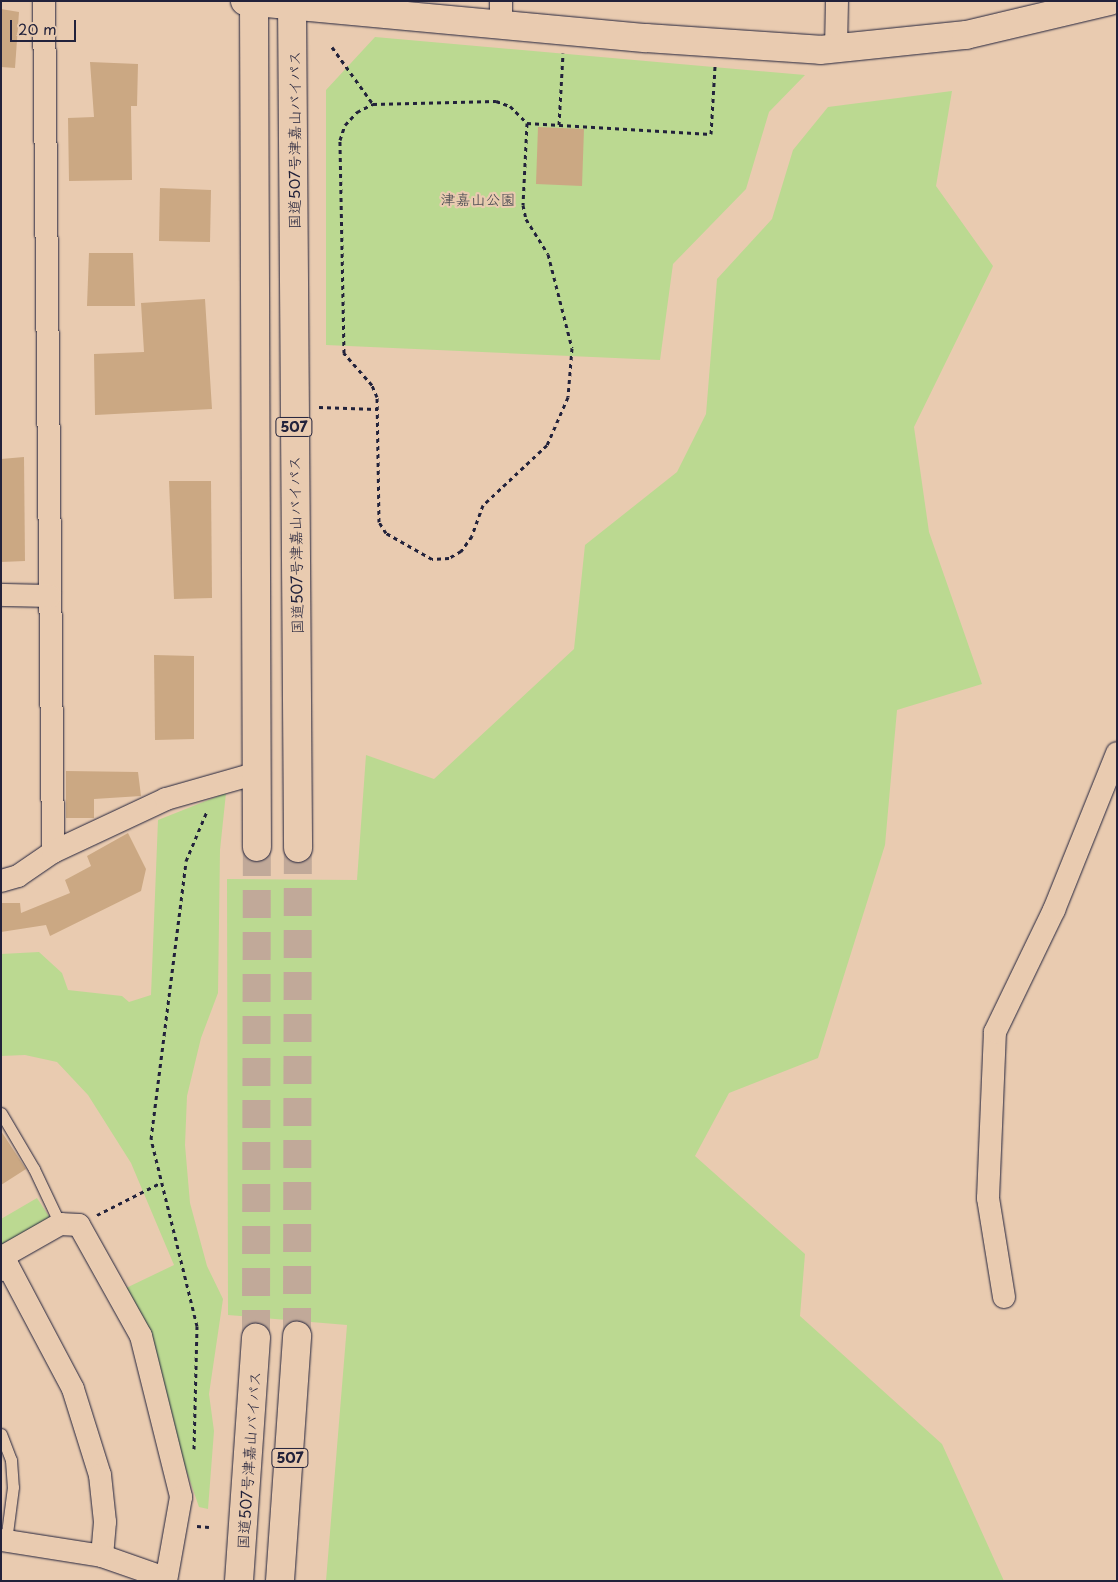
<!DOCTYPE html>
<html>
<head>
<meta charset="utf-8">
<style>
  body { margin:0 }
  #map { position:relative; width:1118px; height:1582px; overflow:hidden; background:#e9cbb0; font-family:"Playpen Sans","Klee One",sans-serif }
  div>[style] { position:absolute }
  .green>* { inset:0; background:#bbd991 }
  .building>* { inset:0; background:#cba883 }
  .trunk-tunnel>* { height:28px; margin-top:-14px; transform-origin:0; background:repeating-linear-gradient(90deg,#c1a999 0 28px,transparent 0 42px) }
  .path>* { height:3px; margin-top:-1.5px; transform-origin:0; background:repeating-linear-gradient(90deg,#22223b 0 4px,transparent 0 8px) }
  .roads { filter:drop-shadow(0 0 1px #22223b) drop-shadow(0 0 1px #22223b) }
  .service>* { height:11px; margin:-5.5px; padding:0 5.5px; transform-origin:5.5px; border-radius:5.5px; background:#e9cbb0 }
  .minor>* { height:22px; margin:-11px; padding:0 11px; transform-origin:11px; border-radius:11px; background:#e9cbb0 }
  .tertiary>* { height:28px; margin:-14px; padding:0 14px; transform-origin:14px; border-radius:14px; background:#e9cbb0 }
  .trunk>* { height:28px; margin:-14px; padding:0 14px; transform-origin:14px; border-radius:14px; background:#e9cbb0 }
  span { translate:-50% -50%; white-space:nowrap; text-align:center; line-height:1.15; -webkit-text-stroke:4.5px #e9cbb0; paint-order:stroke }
  .shield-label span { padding:1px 4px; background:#e9cbb0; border:1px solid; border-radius:4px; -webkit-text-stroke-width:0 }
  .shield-label { font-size:14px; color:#22223b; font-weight:700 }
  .street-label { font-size:15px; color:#22223b }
  .park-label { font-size:15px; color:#393d48 }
  .frame { position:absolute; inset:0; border:2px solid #22223b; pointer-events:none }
  .scale { position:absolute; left:10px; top:20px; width:66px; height:22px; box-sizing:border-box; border:2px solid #22223b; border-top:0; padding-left:6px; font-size:15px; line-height:18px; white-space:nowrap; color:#22223b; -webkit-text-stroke:4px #e9cbb0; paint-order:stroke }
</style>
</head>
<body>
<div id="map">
  <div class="green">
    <div style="clip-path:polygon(375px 37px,805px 75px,769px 112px,746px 189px,673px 264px,660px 360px,326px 345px,326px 90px)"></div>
    <div style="clip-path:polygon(952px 91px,936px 186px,993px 266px,914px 427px,929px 532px,982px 684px,897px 710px,885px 845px,818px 1058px,729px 1093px,695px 1156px,805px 1254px,800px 1316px,942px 1444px,1004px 1581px,326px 1581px,347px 1325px,228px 1315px,227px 879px,357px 880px,366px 755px,434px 779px,574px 649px,585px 545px,677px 472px,706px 414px,717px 279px,772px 219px,793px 150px,828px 107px)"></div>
    <div style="clip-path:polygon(226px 793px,220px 850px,218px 993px,201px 1038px,187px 1096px,185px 1145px,190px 1203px,207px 1266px,223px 1299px,209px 1394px,214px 1431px,208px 1509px,199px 1507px,124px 1289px,174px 1265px,131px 1163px,88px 1095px,57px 1062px,25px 1055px,1px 1056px,1px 954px,39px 952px,62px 973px,68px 990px,122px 996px,129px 1002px,151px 995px,158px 820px)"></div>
    <div style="clip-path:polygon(37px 1198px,52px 1221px,1px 1252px,1px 1219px)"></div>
  </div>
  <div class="building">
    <div style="clip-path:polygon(1px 9px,19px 12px,15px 68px,1px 67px)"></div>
    <div style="clip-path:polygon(90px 62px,138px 64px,137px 106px,131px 106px,132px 180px,69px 181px,68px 118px,94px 117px)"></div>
    <div style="clip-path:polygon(538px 127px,584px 129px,582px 186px,536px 184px)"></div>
    <div style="clip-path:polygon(160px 188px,211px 190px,210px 242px,159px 241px)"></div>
    <div style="clip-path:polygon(89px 253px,133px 253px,135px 306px,87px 306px)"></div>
    <div style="clip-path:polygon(205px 299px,212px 409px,95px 415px,94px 354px,144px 352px,141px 303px)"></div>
    <div style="clip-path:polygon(24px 457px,25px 561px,1px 562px,1px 459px)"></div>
    <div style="clip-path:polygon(169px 481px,211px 481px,212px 598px,174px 599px)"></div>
    <div style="clip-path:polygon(154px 655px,194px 656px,194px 739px,155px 740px)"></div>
    <div style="clip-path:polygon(66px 771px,138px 772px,141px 796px,94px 799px,94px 818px,66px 818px)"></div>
    <div style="clip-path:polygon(128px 833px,146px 869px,141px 891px,50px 936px,46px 925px,1px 932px,1px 903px,20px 903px,21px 913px,70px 893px,65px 880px,91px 866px,87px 856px)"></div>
    <div style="clip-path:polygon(1px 1131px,26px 1169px,1px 1185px)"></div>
  </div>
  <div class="trunk-tunnel">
    <div style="left:297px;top:1336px;width:488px;rotate:-89.9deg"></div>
    <div style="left:256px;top:1338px;width:491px;rotate:-89.9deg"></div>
  </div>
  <div class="path">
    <div style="left:332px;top:47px;width:70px;rotate:54.3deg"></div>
    <div style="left:527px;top:123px;width:82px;rotate:92.8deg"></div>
    <div style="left:523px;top:205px;width:14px;rotate:78deg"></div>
    <div style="left:526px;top:219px;width:41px;rotate:57.8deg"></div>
    <div style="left:548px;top:254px;width:97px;rotate:75.7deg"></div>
    <div style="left:572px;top:348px;width:49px;rotate:94.7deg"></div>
    <div style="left:568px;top:397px;width:52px;rotate:113.6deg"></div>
    <div style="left:547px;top:445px;width:88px;rotate:136.8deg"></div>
    <div style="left:483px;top:505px;width:33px;rotate:110deg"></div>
    <div style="left:472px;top:536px;width:19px;rotate:126deg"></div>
    <div style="left:461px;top:551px;width:14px;rotate:150deg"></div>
    <div style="left:449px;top:558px;width:17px;rotate:177deg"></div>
    <div style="left:432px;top:559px;width:53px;rotate:-150.5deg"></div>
    <div style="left:386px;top:533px;width:13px;rotate:-122deg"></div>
    <div style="left:379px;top:522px;width:125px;rotate:-90.9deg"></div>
    <div style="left:377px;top:397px;width:13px;rotate:-113deg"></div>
    <div style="left:372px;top:385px;width:43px;rotate:-131.2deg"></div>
    <div style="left:344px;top:353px;width:213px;rotate:-91.1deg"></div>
    <div style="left:340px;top:140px;width:16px;rotate:-72deg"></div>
    <div style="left:345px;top:125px;width:18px;rotate:-47deg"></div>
    <div style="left:357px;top:112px;width:18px;rotate:-27deg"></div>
    <div style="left:373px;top:104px;width:123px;rotate:-1.4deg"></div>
    <div style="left:496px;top:101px;width:15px;rotate:20deg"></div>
    <div style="left:510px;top:106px;width:24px;rotate:45deg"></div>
    <div style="left:527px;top:123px;width:184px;rotate:3.4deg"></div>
    <div style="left:711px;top:134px;width:68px;rotate:-86.6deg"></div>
    <div style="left:559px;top:125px;width:72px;rotate:-86.8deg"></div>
    <div style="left:319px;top:407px;width:57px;rotate:2deg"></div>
    <div style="left:97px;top:1215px;width:71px;rotate:-26.9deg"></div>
    <div style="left:194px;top:1449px;width:123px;rotate:-88.6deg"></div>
    <div style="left:197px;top:1326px;width:193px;rotate:-103.8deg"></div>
    <div style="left:151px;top:1139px;width:280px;rotate:-82.8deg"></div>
    <div style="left:186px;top:861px;width:54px;rotate:-67.2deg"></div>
    <div style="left:197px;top:1526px;width:12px;rotate:5deg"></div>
  </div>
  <div class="roads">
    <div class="service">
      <div style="left:1px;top:1113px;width:65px;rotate:59.5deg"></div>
      <div style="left:34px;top:1169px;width:61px;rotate:64.7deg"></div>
      <div style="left:1px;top:1434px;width:28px;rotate:69deg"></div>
      <div style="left:11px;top:1460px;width:27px;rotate:86deg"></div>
      <div style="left:13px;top:1487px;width:54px;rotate:97.4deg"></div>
    </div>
    <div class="minor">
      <div style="left:44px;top:1px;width:851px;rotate:89.39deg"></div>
      <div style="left:501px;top:24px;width:23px;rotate:-90deg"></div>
      <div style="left:836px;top:48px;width:47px;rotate:-88.8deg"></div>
      <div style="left:1px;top:595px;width:49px;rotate:1.2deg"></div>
      <div style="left:1px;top:881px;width:18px;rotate:-16deg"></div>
      <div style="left:18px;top:876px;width:42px;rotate:-34.4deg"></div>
      <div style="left:53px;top:852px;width:125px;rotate:-25.1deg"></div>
      <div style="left:166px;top:799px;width:95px;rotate:-15.9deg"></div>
      <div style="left:2px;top:1257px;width:67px;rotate:-29.6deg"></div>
      <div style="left:60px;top:1224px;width:19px;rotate:3deg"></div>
      <div style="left:79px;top:1225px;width:127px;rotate:60.8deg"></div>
      <div style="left:141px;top:1336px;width:166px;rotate:76deg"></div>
      <div style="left:181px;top:1497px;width:85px;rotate:100.1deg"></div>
      <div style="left:1px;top:1270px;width:8px;rotate:-30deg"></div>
      <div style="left:8px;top:1266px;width:139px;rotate:62.1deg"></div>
      <div style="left:73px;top:1389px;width:90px;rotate:72.6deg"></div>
      <div style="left:100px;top:1475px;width:47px;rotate:83.9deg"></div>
      <div style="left:105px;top:1522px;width:34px;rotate:95deg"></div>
      <div style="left:1004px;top:1297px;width:100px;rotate:-99.2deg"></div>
      <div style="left:988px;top:1198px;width:166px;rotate:-87.6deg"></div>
      <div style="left:995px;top:1032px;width:136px;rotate:-64.2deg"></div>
      <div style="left:1054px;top:910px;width:169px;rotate:-68.1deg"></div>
      <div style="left:1px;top:1540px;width:102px;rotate:9deg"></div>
      <div style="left:102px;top:1556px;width:67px;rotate:19.2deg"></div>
    </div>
    <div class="tertiary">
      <div style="left:245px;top:1px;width:403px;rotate:5.3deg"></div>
      <div style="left:646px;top:38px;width:174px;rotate:3.9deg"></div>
      <div style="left:820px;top:50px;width:147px;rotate:-5.9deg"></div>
      <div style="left:966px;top:35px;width:148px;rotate:-13.3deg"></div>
    </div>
    <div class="trunk">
      <div style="left:254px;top:1px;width:846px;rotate:89.8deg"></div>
      <div style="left:292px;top:1px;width:847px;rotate:89.59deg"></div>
      <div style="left:239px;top:1581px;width:244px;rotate:-86deg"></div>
      <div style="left:280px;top:1581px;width:246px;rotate:-86deg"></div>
    </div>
  </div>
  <div class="shield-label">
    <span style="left:294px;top:427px">507</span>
    <span style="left:290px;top:1458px">507</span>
  </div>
  <div class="street-label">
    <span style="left:294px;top:140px;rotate:-90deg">国道507号津嘉山バイパス</span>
    <span style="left:295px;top:545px;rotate:-91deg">国道507号津嘉山バイパス</span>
    <span style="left:248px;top:1460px;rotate:-86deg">国道507号津嘉山バイパス</span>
  </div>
  <div class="park-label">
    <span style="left:478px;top:199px">津嘉山公園</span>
  </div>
  <div class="frame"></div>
  <div class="scale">20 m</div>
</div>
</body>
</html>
